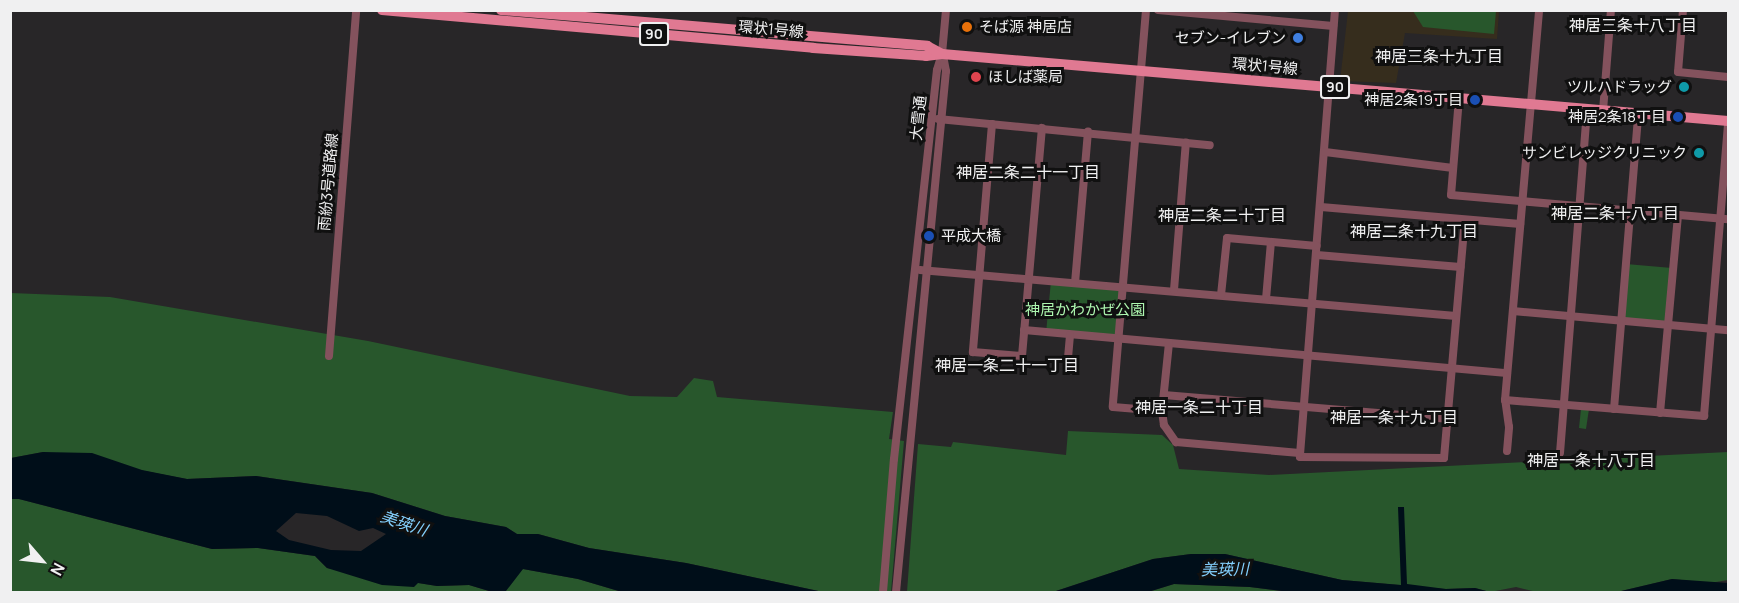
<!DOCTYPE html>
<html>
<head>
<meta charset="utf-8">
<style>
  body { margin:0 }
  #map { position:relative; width:1739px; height:603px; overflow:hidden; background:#282628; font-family:Manrope,"Noto Sans JP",sans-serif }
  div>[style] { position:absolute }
  .education>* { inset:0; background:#362d1d }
  .green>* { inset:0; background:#28572c }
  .water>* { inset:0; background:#000e19 }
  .minor>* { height:8px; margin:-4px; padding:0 4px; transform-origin:4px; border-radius:4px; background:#84525d }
  .major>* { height:10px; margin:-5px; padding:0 5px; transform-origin:5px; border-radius:5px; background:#e07992 }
  .dots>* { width:16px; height:16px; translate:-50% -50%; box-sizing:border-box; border:3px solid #101010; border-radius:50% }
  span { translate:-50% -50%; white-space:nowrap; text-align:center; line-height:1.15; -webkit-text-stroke:6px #101010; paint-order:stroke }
  .shield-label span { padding:2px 4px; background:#101010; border:2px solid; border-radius:4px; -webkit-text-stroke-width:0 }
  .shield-label { font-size:14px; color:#f0f0f1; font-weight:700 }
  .poi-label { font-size:15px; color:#f0f0f1 }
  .left { translate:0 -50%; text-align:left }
  .right { translate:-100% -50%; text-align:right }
  .street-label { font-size:15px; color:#f0f0f1 }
  .park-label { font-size:15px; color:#aef8b0 }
  .neighbourhood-label { font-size:16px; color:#f0f0f1 }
  .water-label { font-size:16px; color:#83cffc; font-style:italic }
  .frame { position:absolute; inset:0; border:12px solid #f0f0f1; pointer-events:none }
  .north { position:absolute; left:12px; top:531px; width:60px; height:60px; -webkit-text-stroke:4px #101010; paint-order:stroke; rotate:118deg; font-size:16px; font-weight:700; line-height:24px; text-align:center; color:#f0f0f1 }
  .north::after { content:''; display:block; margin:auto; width:21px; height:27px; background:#f0f0f1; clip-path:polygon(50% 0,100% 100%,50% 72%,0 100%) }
</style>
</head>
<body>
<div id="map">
  <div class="education">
    <div style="clip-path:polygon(1348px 11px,1499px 11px,1497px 39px,1405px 33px,1396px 83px,1340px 81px)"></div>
  </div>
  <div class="green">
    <div style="clip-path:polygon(1413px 11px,1496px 11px,1494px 34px,1423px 27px)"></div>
    <div style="clip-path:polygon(1626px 264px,1672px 268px,1667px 324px,1621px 321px)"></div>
    <div style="clip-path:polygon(1051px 281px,1124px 287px,1118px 338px,1046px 333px)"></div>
    <div style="clip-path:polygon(11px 293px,110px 297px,368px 341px,630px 396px,677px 397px,694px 378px,713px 381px,717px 397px,893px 412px,889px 439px,904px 441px,891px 592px,823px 592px,686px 563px,589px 548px,538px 534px,517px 534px,506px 527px,445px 516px,372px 493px,256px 476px,187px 479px,43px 452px,11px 458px)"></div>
    <div style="clip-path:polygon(1581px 409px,1589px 409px,1586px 429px,1579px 428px)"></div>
    <div style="clip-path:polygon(1068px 431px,1162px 435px,1173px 445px,1179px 469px,1269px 475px,1728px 452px,1728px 580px,1710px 583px,1672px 579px,1617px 592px,1537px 592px,1516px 587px,1490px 592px,1475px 588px,1445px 589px,1342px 580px,1225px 554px,1191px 554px,1153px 559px,1053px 592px,907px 592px,918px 444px,951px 447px,953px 442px,1066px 455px)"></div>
    <div style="clip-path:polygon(10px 499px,19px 499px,212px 549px,258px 548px,315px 556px,327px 568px,437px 586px,469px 585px,489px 591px,523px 569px,578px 579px,622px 592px,11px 592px)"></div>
    <div style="clip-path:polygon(1174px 584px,1250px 587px,1281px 591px,1148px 592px)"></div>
  </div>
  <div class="water">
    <div style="clip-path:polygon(evenodd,43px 452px,92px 453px,142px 470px,187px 479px,256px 476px,372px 493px,445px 516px,506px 527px,517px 534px,538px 534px,589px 548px,686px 563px,823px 592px,622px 592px,578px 579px,523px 569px,506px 591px,489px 591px,469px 585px,437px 586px,418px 583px,414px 587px,382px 585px,327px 568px,315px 556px,258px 548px,212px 549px,19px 499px,11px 499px,11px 458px,43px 452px,296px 513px,327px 516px,359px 531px,373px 528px,386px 534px,361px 551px,331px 550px,289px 540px,276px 531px,296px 513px)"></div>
    <div style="clip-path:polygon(1398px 507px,1404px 507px,1407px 584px,1446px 589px,1475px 588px,1490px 592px,1290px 592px,1250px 587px,1174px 584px,1148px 592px,1053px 592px,1153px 559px,1191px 554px,1225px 554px,1342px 580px,1401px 585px)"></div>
    <div style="clip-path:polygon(1672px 579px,1728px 583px,1728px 592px,1617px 592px)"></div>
  </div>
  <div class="minor">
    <div style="left:1146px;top:10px;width:398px;rotate:94.8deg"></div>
    <div style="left:1113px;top:407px;width:49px;rotate:4.7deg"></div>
    <div style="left:1158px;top:10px;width:176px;rotate:5.2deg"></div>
    <div style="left:1335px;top:10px;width:448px;rotate:94.5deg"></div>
    <div style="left:1300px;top:457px;width:144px;rotate:0.4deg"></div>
    <div style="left:1444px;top:458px;width:239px;rotate:-85deg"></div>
    <div style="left:1683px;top:10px;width:62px;rotate:94.6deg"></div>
    <div style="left:1678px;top:72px;width:50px;rotate:5.7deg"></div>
    <div style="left:1459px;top:98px;width:97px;rotate:94.7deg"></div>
    <div style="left:1451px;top:195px;width:278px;rotate:5deg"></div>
    <div style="left:1603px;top:111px;width:101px;rotate:-85.5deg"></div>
    <div style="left:938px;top:119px;width:273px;rotate:5.5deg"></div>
    <div style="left:992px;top:124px;width:229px;rotate:94.8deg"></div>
    <div style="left:973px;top:352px;width:49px;rotate:4.7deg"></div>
    <div style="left:1022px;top:356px;width:229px;rotate:-85deg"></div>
    <div style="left:1325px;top:152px;width:129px;rotate:7.1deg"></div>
    <div style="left:1321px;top:207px;width:200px;rotate:4.9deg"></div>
    <div style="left:1317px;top:255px;width:144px;rotate:4.8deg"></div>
    <div style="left:920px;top:270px;width:538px;rotate:4.91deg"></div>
    <div style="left:1075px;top:283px;width:152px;rotate:-85.1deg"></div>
    <div style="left:1174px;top:290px;width:148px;rotate:-85.4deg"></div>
    <div style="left:1221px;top:295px;width:57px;rotate:-84deg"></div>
    <div style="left:1227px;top:238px;width:90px;rotate:5.1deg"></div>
    <div style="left:1266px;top:299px;width:57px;rotate:-85deg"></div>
    <div style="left:1513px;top:311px;width:216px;rotate:5.1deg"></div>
    <div style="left:1024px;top:330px;width:485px;rotate:5.1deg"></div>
    <div style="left:1169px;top:343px;width:68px;rotate:95.9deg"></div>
    <div style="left:1162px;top:411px;width:14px;rotate:82deg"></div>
    <div style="left:1164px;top:425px;width:21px;rotate:55deg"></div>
    <div style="left:1176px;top:442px;width:124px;rotate:5.1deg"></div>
    <div style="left:329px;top:356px;width:347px;rotate:-85.5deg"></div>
    <div style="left:1068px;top:358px;width:23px;rotate:-85deg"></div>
    <div style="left:1164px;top:395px;width:284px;rotate:4.8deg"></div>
    <div style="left:1505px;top:400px;width:200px;rotate:4.6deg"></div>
    <div style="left:1704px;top:416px;width:292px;rotate:-85.3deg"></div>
    <div style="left:1614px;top:409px;width:296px;rotate:-85.3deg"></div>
    <div style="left:1660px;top:413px;width:199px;rotate:-84.8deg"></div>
    <div style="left:1507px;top:451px;width:24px;rotate:-85deg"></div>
    <div style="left:1509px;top:427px;width:27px;rotate:-98deg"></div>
    <div style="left:1505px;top:400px;width:391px;rotate:-85deg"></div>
    <div style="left:1560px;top:453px;width:345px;rotate:-85.5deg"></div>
    <div style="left:883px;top:592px;width:133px;rotate:-85.3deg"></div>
    <div style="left:894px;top:459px;width:391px;rotate:-83.7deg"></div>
    <div style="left:937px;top:70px;width:17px;rotate:-73deg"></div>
    <div style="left:942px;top:54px;width:44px;rotate:-84.8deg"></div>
    <div style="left:896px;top:592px;width:523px;rotate:-84.52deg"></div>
    <div style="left:946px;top:71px;width:15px;rotate:-101deg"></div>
  </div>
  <div class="major">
    <div style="left:382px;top:10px;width:433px;rotate:5deg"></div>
    <div style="left:813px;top:48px;width:113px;rotate:4deg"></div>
    <div style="left:926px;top:56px;width:16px;rotate:-7deg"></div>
    <div style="left:942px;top:54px;width:789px;rotate:4.87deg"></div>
    <div style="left:501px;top:10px;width:428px;rotate:4.8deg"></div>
    <div style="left:927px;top:46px;width:17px;rotate:28deg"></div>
  </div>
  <div class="dots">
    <div style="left:967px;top:27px;background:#e8710a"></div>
    <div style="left:1298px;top:38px;background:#3f7fe0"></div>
    <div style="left:976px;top:77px;background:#e0444e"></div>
    <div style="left:1684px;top:87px;background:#0f9aa8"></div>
    <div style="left:1475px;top:100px;background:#1a4fb4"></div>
    <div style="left:1678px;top:117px;background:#1a4fb4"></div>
    <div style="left:1699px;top:153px;background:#0f9aa8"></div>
    <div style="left:929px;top:236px;background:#1a4fb4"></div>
  </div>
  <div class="shield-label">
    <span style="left:654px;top:34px">90</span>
    <span style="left:1335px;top:87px">90</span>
  </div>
  <div class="poi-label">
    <span class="left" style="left:979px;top:27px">そば源 神居店</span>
    <span class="right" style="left:1286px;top:38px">セブン-イレブン</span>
    <span class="left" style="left:988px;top:77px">ほしば薬局</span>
    <span class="right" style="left:1672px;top:87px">ツルハドラッグ</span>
    <span class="right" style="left:1463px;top:100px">神居2条19丁目</span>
    <span class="right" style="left:1666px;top:117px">神居2条18丁目</span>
    <span class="right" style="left:1687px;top:153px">サンビレッジクリニック</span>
    <span class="left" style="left:941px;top:236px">平成大橋</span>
  </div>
  <div class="street-label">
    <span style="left:771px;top:29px;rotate:5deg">環状1号線</span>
    <span style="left:1265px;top:66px;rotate:5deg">環状1号線</span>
    <span style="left:918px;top:118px;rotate:-84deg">大雪通</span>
    <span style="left:328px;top:182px;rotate:-85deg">雨紛3号道路線</span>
  </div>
  <div class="park-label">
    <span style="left:1085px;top:310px">神居かわかぜ公園</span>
  </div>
  <div class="neighbourhood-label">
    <span style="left:1633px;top:25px">神居三条十八丁目</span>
    <span style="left:1439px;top:56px">神居三条十九丁目</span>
    <span style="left:1028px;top:172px">神居二条二十一丁目</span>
    <span style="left:1615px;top:213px">神居二条十八丁目</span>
    <span style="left:1222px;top:215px">神居二条二十丁目</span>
    <span style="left:1414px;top:231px">神居二条十九丁目</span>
    <span style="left:1007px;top:365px">神居一条二十一丁目</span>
    <span style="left:1199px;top:407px">神居一条二十丁目</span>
    <span style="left:1394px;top:417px">神居一条十九丁目</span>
    <span style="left:1591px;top:460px">神居一条十八丁目</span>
  </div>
  <div class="water-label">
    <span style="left:404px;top:523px;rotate:19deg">美瑛川</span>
    <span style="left:1225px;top:569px;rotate:-1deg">美瑛川</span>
  </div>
  <div class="frame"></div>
  <div class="north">N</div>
</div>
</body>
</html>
